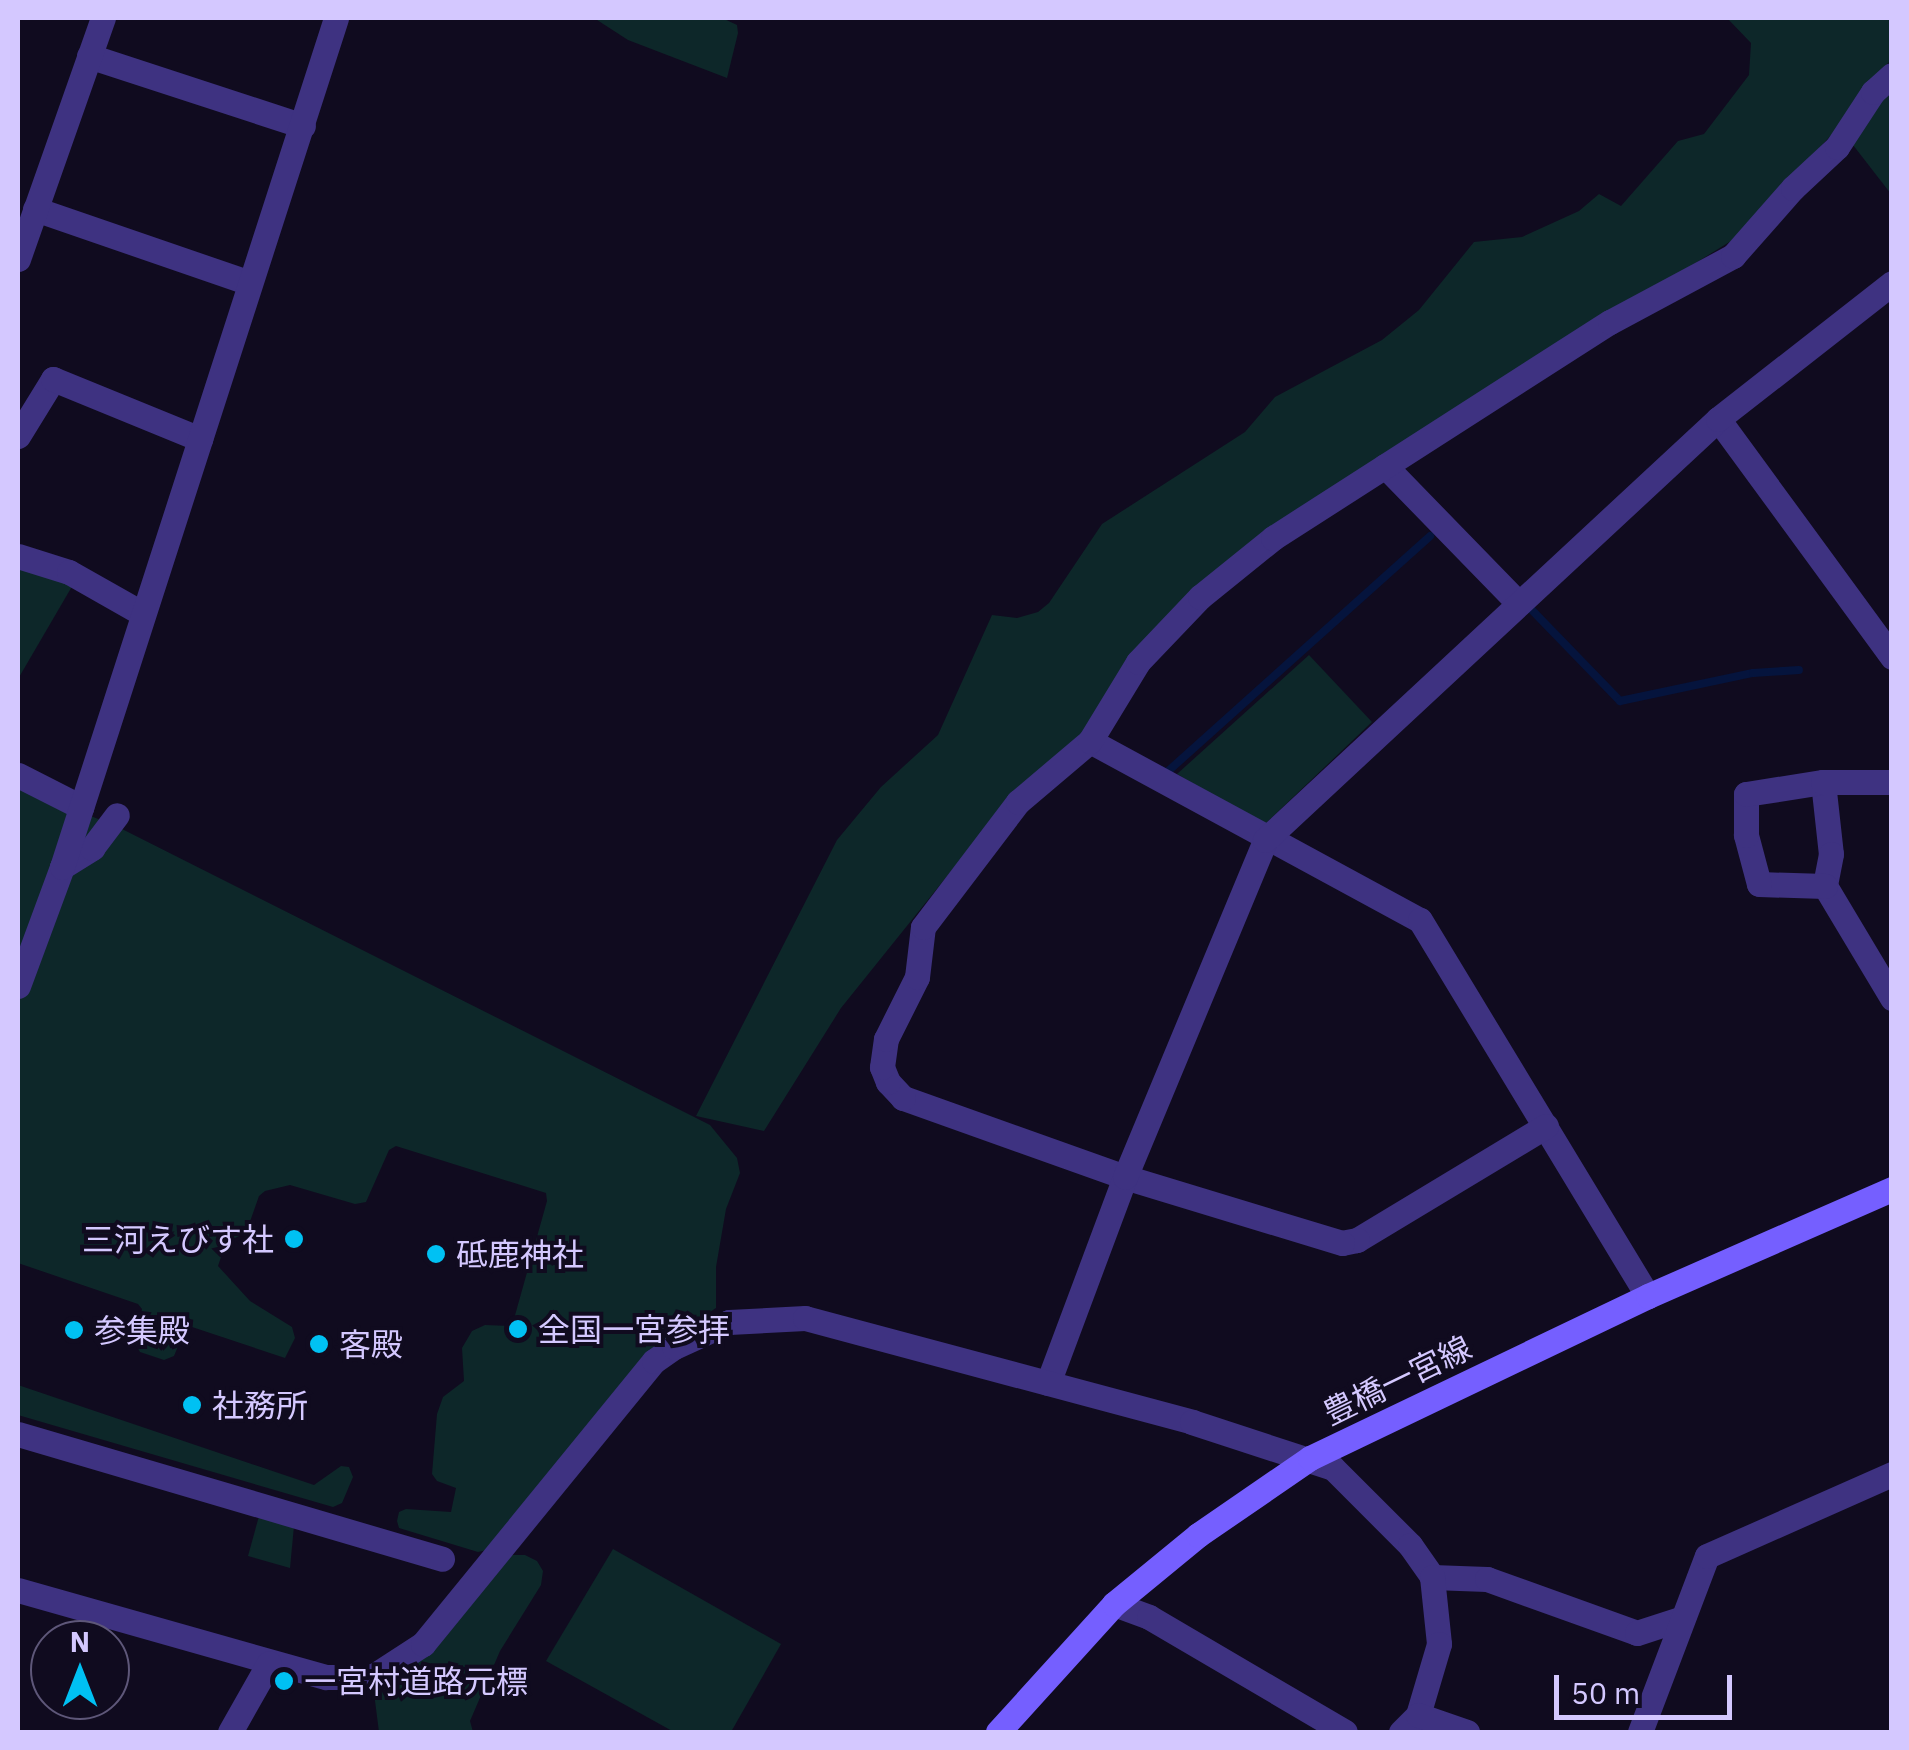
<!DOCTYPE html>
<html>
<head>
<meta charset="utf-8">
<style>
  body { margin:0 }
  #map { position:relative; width:1909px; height:1750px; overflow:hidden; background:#100b1f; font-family:"IBM Plex Sans","Noto Sans JP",sans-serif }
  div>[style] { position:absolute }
  .green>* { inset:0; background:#0d2729 }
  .stream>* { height:8px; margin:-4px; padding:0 4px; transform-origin:4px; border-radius:4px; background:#05143d }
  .minor>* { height:25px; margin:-12.5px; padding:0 12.5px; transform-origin:12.5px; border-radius:12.5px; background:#3e3281 }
  .secondary>* { height:25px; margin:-12.5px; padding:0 12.5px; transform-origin:12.5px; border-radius:12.5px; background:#755fff }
  .dots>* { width:28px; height:28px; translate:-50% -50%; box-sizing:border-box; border:5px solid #100b1f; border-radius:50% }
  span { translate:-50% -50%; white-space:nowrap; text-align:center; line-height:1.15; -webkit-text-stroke:8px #100b1f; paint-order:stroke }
  .poi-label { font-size:32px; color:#d4c8ff }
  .right { translate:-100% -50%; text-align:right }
  .left { translate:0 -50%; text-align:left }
  .street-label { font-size:32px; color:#d4c8ff }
  .frame { position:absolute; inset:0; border:20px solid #d4c8ff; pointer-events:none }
  .north { position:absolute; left:30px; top:1620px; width:100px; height:100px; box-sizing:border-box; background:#100b1f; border:2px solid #5e5779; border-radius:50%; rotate:0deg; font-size:28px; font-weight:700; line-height:40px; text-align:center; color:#d4c8ff }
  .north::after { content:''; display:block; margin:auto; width:35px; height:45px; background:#00c1f3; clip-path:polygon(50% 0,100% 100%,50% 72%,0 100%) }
  .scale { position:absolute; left:1554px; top:1675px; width:178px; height:45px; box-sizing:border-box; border:5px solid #d4c8ff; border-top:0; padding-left:12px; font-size:30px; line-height:35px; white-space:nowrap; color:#d4c8ff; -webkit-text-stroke:8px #100b1f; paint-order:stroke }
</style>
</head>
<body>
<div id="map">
  <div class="green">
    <div style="clip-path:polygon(594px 18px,722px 18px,737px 25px,738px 33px,727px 78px,628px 40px)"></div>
    <div style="clip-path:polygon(1727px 18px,1891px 18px,1891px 60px,1865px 88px,1843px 122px,1739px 236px,1269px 528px,1083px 734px,1013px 794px,841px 1008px,764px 1131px,696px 1116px,837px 840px,881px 787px,938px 735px,992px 615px,1017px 618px,1038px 612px,1049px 603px,1102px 524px,1245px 432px,1275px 397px,1382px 340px,1419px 310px,1474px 242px,1522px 237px,1579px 211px,1599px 194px,1621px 206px,1678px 141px,1704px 134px,1749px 75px,1751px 43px)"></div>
    <div style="clip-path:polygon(1891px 87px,1891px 194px,1853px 145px,1874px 99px)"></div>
    <div style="clip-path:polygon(18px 561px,74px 583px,18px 679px)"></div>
    <div style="clip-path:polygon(1309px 655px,1372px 722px,1264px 825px,1177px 774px)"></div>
    <div style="clip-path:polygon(18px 786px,120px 828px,710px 1125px,737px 1158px,740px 1173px,726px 1209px,716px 1267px,716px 1308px,648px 1353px,487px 1550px,478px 1552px,399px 1528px,397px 1521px,399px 1512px,406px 1509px,451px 1512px,456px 1488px,437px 1481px,432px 1474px,437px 1414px,443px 1397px,464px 1381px,462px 1348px,472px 1331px,485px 1325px,512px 1326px,547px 1201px,546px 1193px,396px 1146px,389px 1150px,366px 1202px,355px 1204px,290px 1185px,265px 1191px,259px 1196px,246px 1233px,226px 1242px,218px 1266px,250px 1301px,292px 1327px,295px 1338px,285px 1358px,192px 1327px,185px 1329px,174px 1356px,164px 1360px,140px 1352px,136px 1345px,142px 1309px,138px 1304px,18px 1263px)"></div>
    <div style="clip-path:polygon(18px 1385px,314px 1485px,341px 1466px,349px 1467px,353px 1477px,342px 1503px,333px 1507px,18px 1415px)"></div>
    <div style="clip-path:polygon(259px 1516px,294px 1526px,290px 1568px,248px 1556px)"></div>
    <div style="clip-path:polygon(613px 1549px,781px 1644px,731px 1732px,674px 1732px,546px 1661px)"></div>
    <div style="clip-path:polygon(512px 1555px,525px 1555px,537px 1561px,543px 1571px,541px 1585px,500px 1651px,470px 1721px,473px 1732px,379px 1732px,374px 1693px,378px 1686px,431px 1652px)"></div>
  </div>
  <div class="stream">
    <div style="left:1527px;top:605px;width:134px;rotate:45.9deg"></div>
    <div style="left:1620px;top:701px;width:136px;rotate:-11.9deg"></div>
    <div style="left:1753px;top:673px;width:46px;rotate:-3.7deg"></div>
    <div style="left:1161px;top:770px;width:6px;rotate:31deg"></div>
    <div style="left:1166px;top:773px;width:355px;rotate:-41.9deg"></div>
  </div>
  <div class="minor">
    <div style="left:89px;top:56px;width:225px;rotate:18.1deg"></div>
    <div style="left:35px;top:209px;width:227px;rotate:19deg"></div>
    <div style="left:18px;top:259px;width:256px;rotate:-70.6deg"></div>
    <div style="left:1718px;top:419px;width:295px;rotate:53.8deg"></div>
    <div style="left:18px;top:436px;width:67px;rotate:-58.4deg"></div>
    <div style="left:53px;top:379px;width:159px;rotate:22.2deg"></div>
    <div style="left:1385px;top:466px;width:192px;rotate:45.8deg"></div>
    <div style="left:18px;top:556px;width:53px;rotate:17.4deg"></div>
    <div style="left:69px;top:572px;width:85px;rotate:29.6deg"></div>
    <div style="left:1090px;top:741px;width:375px;rotate:28.5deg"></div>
    <div style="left:1420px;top:920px;width:440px;rotate:58.8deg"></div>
    <div style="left:18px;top:775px;width:71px;rotate:26.9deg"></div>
    <div style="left:1823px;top:782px;width:72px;rotate:83.7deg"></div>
    <div style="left:1831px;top:854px;width:33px;rotate:101deg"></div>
    <div style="left:1825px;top:886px;width:131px;rotate:59.1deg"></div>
    <div style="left:62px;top:867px;width:36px;rotate:-32deg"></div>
    <div style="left:92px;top:848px;width:41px;rotate:-52.9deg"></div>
    <div style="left:1825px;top:886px;width:66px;rotate:-178.3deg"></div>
    <div style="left:1759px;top:884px;width:51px;rotate:-104.9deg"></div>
    <div style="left:1746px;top:835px;width:41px;rotate:-90deg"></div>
    <div style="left:1746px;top:794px;width:78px;rotate:-8.9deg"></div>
    <div style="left:1823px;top:782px;width:69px"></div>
    <div style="left:18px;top:986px;width:127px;rotate:-69.7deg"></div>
    <div style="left:62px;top:867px;width:892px;rotate:-72.11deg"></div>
    <div style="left:1546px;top:1126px;width:221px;rotate:148.9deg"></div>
    <div style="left:1357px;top:1240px;width:15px;rotate:169deg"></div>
    <div style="left:1342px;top:1243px;width:227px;rotate:-163.1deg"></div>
    <div style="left:1125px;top:1177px;width:236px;rotate:-160.4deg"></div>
    <div style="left:903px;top:1098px;width:22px;rotate:-133deg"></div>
    <div style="left:888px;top:1082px;width:16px;rotate:-112deg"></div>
    <div style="left:882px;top:1067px;width:28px;rotate:-82deg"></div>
    <div style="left:886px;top:1039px;width:69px;rotate:-63.4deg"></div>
    <div style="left:917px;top:977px;width:50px;rotate:-83.2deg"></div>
    <div style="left:923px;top:927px;width:157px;rotate:-52.8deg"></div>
    <div style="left:1018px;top:802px;width:94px;rotate:-40.3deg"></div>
    <div style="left:1090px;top:741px;width:92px;rotate:-58.7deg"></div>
    <div style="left:1138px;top:662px;width:90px;rotate:-46.4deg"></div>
    <div style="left:1200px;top:597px;width:94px;rotate:-38.9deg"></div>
    <div style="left:1273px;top:538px;width:400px;rotate:-32.7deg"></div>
    <div style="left:1610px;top:322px;width:140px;rotate:-28.2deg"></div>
    <div style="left:1733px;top:256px;width:91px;rotate:-48.6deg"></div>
    <div style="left:1793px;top:188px;width:60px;rotate:-43deg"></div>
    <div style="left:1837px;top:147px;width:66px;rotate:-56.8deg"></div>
    <div style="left:1873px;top:92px;width:25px;rotate:-42deg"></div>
    <div style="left:1048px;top:1383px;width:220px;rotate:-69.5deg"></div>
    <div style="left:1125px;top:1177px;width:365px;rotate:-67.4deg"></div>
    <div style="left:1265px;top:840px;width:618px;rotate:-42.9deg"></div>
    <div style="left:1718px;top:419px;width:221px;rotate:-38deg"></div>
    <div style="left:18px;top:1434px;width:442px;rotate:16.4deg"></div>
    <div style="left:1432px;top:1577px;width:55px;rotate:2.1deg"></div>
    <div style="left:1487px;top:1579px;width:159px;rotate:19.8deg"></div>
    <div style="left:1637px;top:1633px;width:48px;rotate:-18.1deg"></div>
    <div style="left:18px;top:1590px;width:320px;rotate:15.8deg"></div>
    <div style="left:326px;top:1677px;width:46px"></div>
    <div style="left:372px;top:1677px;width:61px;rotate:-32.9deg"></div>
    <div style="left:423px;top:1644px;width:365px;rotate:-50.8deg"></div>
    <div style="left:654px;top:1361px;width:24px;rotate:-35deg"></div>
    <div style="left:674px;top:1347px;width:60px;rotate:-24.4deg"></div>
    <div style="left:729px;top:1322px;width:76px;rotate:-3deg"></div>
    <div style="left:805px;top:1318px;width:401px;rotate:15deg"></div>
    <div style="left:1192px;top:1422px;width:148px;rotate:18.1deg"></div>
    <div style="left:1333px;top:1468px;width:109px;rotate:45deg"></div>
    <div style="left:1410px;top:1545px;width:39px;rotate:55deg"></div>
    <div style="left:1432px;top:1577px;width:67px;rotate:84deg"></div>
    <div style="left:1439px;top:1644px;width:74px;rotate:106.5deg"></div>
    <div style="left:1418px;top:1715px;width:24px;rotate:135deg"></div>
    <div style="left:1114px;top:1604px;width:37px;rotate:20deg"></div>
    <div style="left:1149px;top:1617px;width:227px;rotate:30.4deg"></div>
    <div style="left:1418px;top:1715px;width:52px;rotate:19.1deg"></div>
    <div style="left:230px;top:1732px;width:79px;rotate:-60.5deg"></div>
    <div style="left:1640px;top:1732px;width:188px;rotate:-69.2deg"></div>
    <div style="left:1707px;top:1556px;width:202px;rotate:-23.9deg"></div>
  </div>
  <div class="secondary">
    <div style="left:998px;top:1732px;width:173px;rotate:-47.8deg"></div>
    <div style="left:1114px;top:1604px;width:109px;rotate:-39.4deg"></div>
    <div style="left:1198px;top:1535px;width:136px;rotate:-34.5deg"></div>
    <div style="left:1310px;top:1458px;width:375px;rotate:-25.6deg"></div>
    <div style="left:1648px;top:1296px;width:266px;rotate:-23.7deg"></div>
  </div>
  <div class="dots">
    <div style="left:294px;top:1239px;background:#00c1f3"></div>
    <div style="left:436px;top:1254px;background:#00c1f3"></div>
    <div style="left:518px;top:1329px;background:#00c1f3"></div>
    <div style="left:74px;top:1330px;background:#00c1f3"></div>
    <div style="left:319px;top:1344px;background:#00c1f3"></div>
    <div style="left:192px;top:1405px;background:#00c1f3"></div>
    <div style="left:284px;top:1681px;background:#00c1f3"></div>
  </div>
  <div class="poi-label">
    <span class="right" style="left:274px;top:1239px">三河えびす社</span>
    <span class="left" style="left:456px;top:1254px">砥鹿神社</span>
    <span class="left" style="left:538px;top:1329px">全国一宮参拝</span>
    <span class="left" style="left:94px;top:1330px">参集殿</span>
    <span class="left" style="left:339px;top:1344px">客殿</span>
    <span class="left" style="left:212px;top:1405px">社務所</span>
    <span class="left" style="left:304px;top:1681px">一宮村道路元標</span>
  </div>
  <div class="street-label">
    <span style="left:1397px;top:1380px;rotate:-26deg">豊橋一宮線</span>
  </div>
  <div class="frame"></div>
  <div class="north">N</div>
  <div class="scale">50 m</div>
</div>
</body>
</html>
